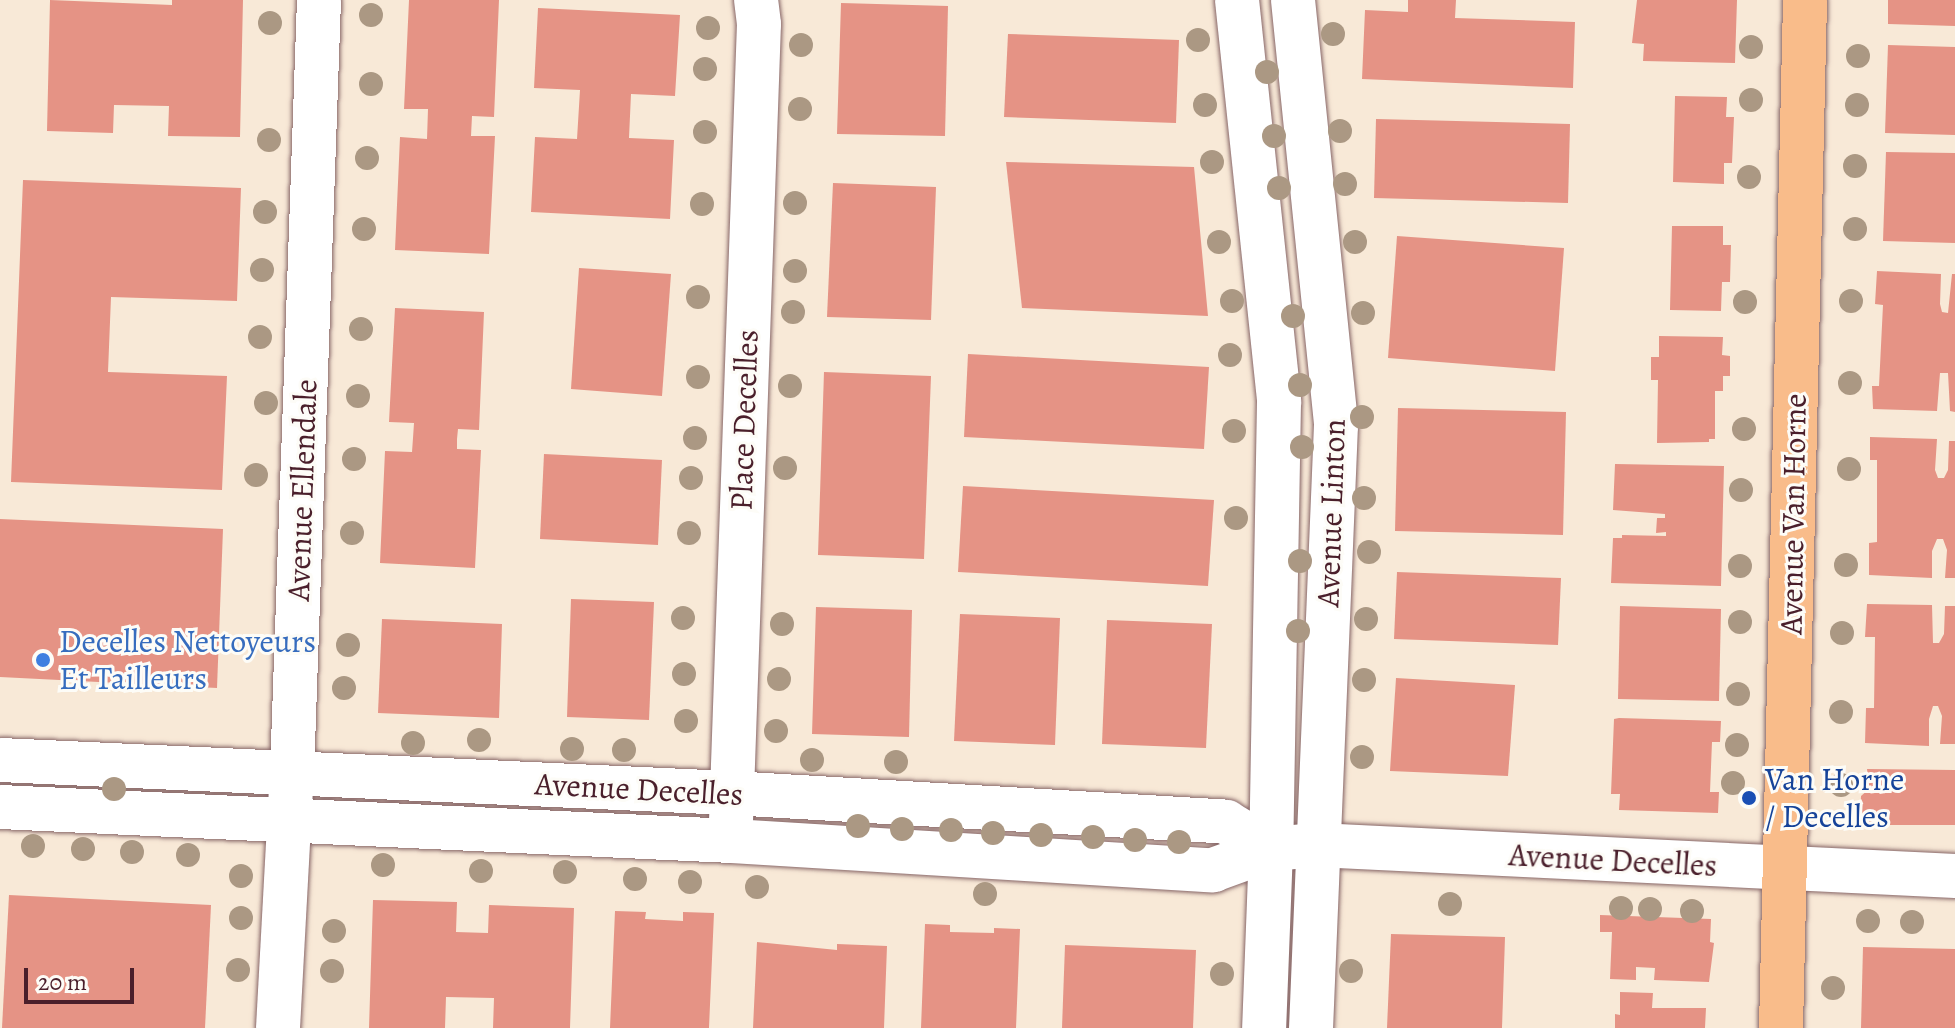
<!DOCTYPE html>
<html>
<head>
<meta charset="utf-8">
<style>
  body { margin:0 }
  #map { position:relative; width:1955px; height:1028px; overflow:hidden; background:#f8e9d7; font-family:Alegreya,serif }
  div>[style] { position:absolute }
  .building>* { inset:0; background:#e59385 }
  .roads { filter:drop-shadow(0 0 2px #876667) drop-shadow(0 0 2px #876667) }
  .minor>* { height:44px; margin:-22px; padding:0 22px; transform-origin:22px; border-radius:22px; background:#fff }
  .major>* { height:44px; margin:-22px; padding:0 22px; transform-origin:22px; border-radius:22px; background:#f9bc8a }
  .trees>* { width:24px; height:24px; margin:-12px; border-radius:50%; background:#ab9883 }
  .dots>* { width:22px; height:22px; translate:-50% -50%; box-sizing:border-box; border:4px solid #fdfcf7; border-radius:50% }
  span { translate:-50% -50%; white-space:nowrap; text-align:center; line-height:1.15; -webkit-text-stroke:6px #fdfcf7; paint-order:stroke }
  .street-label { font-size:32px; color:#4a1f2b }
  .shop-label { font-size:32px; color:#366cbe }
  .left { translate:0 -50%; text-align:left }
  .transit-label { font-size:32px; color:#164399 }
  .scale { position:absolute; left:24px; top:968px; width:110px; height:36px; box-sizing:border-box; border:4px solid #4a1f2b; border-top:0; padding-left:10px; font-size:24px; line-height:28px; white-space:nowrap; color:#4a1f2b; -webkit-text-stroke:6px #fdfcf7; paint-order:stroke }
</style>
</head>
<body>
<div id="map">
  <div class="building">
    <div style="clip-path:polygon(50px 0,172px 5px,172px 0,243px 0,240px 137px,168px 136px,169px 106px,114px 105px,113px 133px,47px 131px)"></div>
    <div style="clip-path:polygon(409px 0,499px 0,494px 117px,472px 116px,471px 136px,495px 136px,489px 254px,395px 250px,400px 137px,427px 139px,428px 109px,404px 109px)"></div>
    <div style="clip-path:polygon(1408px 0,1456px 0,1455px 18px,1575px 22px,1573px 88px,1362px 79px,1365px 10px,1408px 12px)"></div>
    <div style="clip-path:polygon(1637px 0,1737px 0,1735px 63px,1643px 61px,1644px 44px,1632px 43px)"></div>
    <div style="clip-path:polygon(1888px 0,1955px 0,1955px 26px,1888px 24px)"></div>
    <div style="clip-path:polygon(841px 3px,948px 6px,945px 136px,837px 134px)"></div>
    <div style="clip-path:polygon(538px 8px,680px 15px,675px 96px,631px 94px,629px 138px,674px 140px,670px 219px,531px 212px,535px 137px,577px 139px,580px 90px,534px 88px)"></div>
    <div style="clip-path:polygon(1008px 34px,1179px 40px,1176px 123px,1004px 117px)"></div>
    <div style="clip-path:polygon(1888px 45px,1955px 47px,1955px 135px,1885px 133px)"></div>
    <div style="clip-path:polygon(1675px 96px,1727px 97px,1726px 117px,1734px 117px,1732px 163px,1724px 163px,1724px 184px,1673px 182px)"></div>
    <div style="clip-path:polygon(1376px 119px,1570px 124px,1568px 203px,1374px 198px)"></div>
    <div style="clip-path:polygon(1886px 152px,1955px 153px,1955px 243px,1883px 241px)"></div>
    <div style="clip-path:polygon(1006px 162px,1194px 167px,1208px 316px,1022px 308px)"></div>
    <div style="clip-path:polygon(23px 180px,241px 188px,237px 301px,111px 297px,108px 372px,227px 376px,222px 490px,11px 482px)"></div>
    <div style="clip-path:polygon(833px 183px,936px 187px,931px 320px,827px 317px)"></div>
    <div style="clip-path:polygon(1672px 226px,1723px 226px,1723px 245px,1731px 245px,1730px 282px,1722px 282px,1721px 311px,1670px 310px)"></div>
    <div style="clip-path:polygon(1397px 236px,1564px 248px,1555px 371px,1388px 358px)"></div>
    <div style="clip-path:polygon(579px 268px,671px 274px,662px 396px,571px 389px)"></div>
    <div style="clip-path:polygon(1877px 271px,1941px 274px,1940px 304px,1942px 312px,1948px 313px,1952px 274px,1955px 274px,1955px 412px,1950px 411px,1948px 373px,1940px 373px,1937px 411px,1873px 409px,1872px 386px,1879px 386px,1883px 305px,1875px 304px)"></div>
    <div style="clip-path:polygon(395px 308px,484px 312px,479px 430px,458px 429px,457px 439px,457px 449px,481px 450px,475px 568px,380px 563px,385px 451px,412px 452px,413px 438px,414px 423px,389px 422px)"></div>
    <div style="clip-path:polygon(1659px 336px,1723px 337px,1722px 355px,1730px 356px,1730px 376px,1723px 376px,1723px 391px,1715px 391px,1715px 439px,1709px 439px,1709px 442px,1657px 443px,1658px 380px,1651px 380px,1651px 357px,1659px 357px)"></div>
    <div style="clip-path:polygon(968px 354px,1209px 367px,1204px 449px,964px 437px)"></div>
    <div style="clip-path:polygon(824px 372px,931px 376px,924px 559px,818px 555px)"></div>
    <div style="clip-path:polygon(1398px 408px,1566px 412px,1563px 535px,1395px 531px)"></div>
    <div style="clip-path:polygon(1870px 437px,1937px 439px,1935px 470px,1938px 478px,1944px 478px,1948px 470px,1949px 441px,1955px 441px,1955px 578px,1945px 578px,1947px 550px,1943px 539px,1937px 539px,1932px 551px,1932px 578px,1869px 575px,1869px 543px,1877px 542px,1877px 460px,1870px 460px)"></div>
    <div style="clip-path:polygon(544px 454px,662px 460px,658px 545px,540px 539px)"></div>
    <div style="clip-path:polygon(1615px 464px,1724px 466px,1721px 586px,1611px 583px,1613px 538px,1622px 538px,1622px 535px,1666px 536px,1666px 532px,1656px 533px,1657px 518px,1665px 518px,1665px 514px,1613px 510px)"></div>
    <div style="clip-path:polygon(963px 486px,1214px 500px,1208px 586px,958px 572px)"></div>
    <div style="clip-path:polygon(0 519px,223px 529px,217px 688px,0 677px)"></div>
    <div style="clip-path:polygon(1397px 572px,1561px 578px,1558px 645px,1394px 639px)"></div>
    <div style="clip-path:polygon(571px 599px,654px 602px,649px 720px,567px 717px)"></div>
    <div style="clip-path:polygon(1867px 604px,1932px 605px,1933px 643px,1939px 643px,1944px 634px,1945px 606px,1955px 606px,1955px 744px,1940px 744px,1942px 716px,1938px 706px,1933px 706px,1929px 719px,1929px 746px,1865px 743px,1866px 708px,1874px 708px,1875px 637px,1865px 637px)"></div>
    <div style="clip-path:polygon(1620px 606px,1721px 609px,1719px 701px,1618px 699px)"></div>
    <div style="clip-path:polygon(816px 607px,912px 610px,909px 737px,812px 734px)"></div>
    <div style="clip-path:polygon(960px 614px,1060px 618px,1055px 745px,954px 741px)"></div>
    <div style="clip-path:polygon(382px 619px,502px 624px,499px 718px,378px 713px)"></div>
    <div style="clip-path:polygon(1107px 620px,1212px 624px,1206px 748px,1102px 744px)"></div>
    <div style="clip-path:polygon(1396px 678px,1515px 685px,1508px 776px,1390px 771px)"></div>
    <div style="clip-path:polygon(1619px 718px,1721px 721px,1720px 742px,1712px 742px,1710px 792px,1719px 792px,1718px 813px,1619px 810px,1620px 794px,1611px 794px,1614px 719px)"></div>
    <div style="clip-path:polygon(1867px 769px,1955px 770px,1955px 825px,1870px 825px,1860px 817px,1861px 796px,1869px 789px)"></div>
    <div style="clip-path:polygon(9px 895px,211px 905px,205px 1028px,2px 1028px)"></div>
    <div style="clip-path:polygon(373px 900px,457px 902px,456px 932px,488px 933px,489px 905px,574px 908px,570px 1028px,493px 1028px,494px 998px,446px 997px,445px 1028px,369px 1028px)"></div>
    <div style="clip-path:polygon(615px 911px,646px 912px,645px 919px,683px 921px,683px 912px,714px 913px,709px 1028px,610px 1028px)"></div>
    <div style="clip-path:polygon(1600px 915px,1711px 919px,1710px 942px,1714px 943px,1709px 982px,1654px 980px,1655px 968px,1636px 967px,1636px 980px,1610px 979px,1612px 932px,1600px 932px)"></div>
    <div style="clip-path:polygon(925px 924px,950px 925px,950px 932px,994px 933px,994px 928px,1020px 929px,1016px 1028px,921px 1028px)"></div>
    <div style="clip-path:polygon(1391px 934px,1505px 937px,1502px 1028px,1387px 1028px)"></div>
    <div style="clip-path:polygon(757px 942px,837px 950px,837px 944px,887px 946px,884px 1028px,753px 1028px)"></div>
    <div style="clip-path:polygon(1065px 945px,1196px 950px,1193px 1028px,1062px 1028px)"></div>
    <div style="clip-path:polygon(1863px 947px,1955px 949px,1955px 1028px,1861px 1028px)"></div>
    <div style="clip-path:polygon(1620px 992px,1653px 993px,1652px 1008px,1706px 1008px,1705px 1028px,1615px 1028px,1615px 1014px,1620px 1015px)"></div>
  </div>
  <div class="roads">
    <div class="minor">
      <div style="left:1237px;top:0;width:404px;rotate:84deg"></div>
      <div style="left:1279px;top:402px;width:447px;rotate:91deg"></div>
      <div style="left:1271px;top:849px;width:179px;rotate:92.2deg"></div>
      <div style="left:1293px;top:0;width:427px;rotate:84.2deg"></div>
      <div style="left:1336px;top:425px;width:604px;rotate:92.37deg"></div>
      <div style="left:0;top:760px;width:731px;rotate:2.59deg"></div>
      <div style="left:730px;top:793px;width:497px;rotate:3.3deg"></div>
      <div style="left:1226px;top:822px;width:52px;rotate:31deg"></div>
      <div style="left:0;top:807px;width:733px;rotate:2.66deg"></div>
      <div style="left:732px;top:841px;width:482px;rotate:3.5deg"></div>
      <div style="left:1213px;top:870px;width:62px;rotate:-19.9deg"></div>
      <div style="left:1271px;top:849px;width:46px;rotate:-5deg"></div>
      <div style="left:1317px;top:845px;width:639px;rotate:2.78deg"></div>
      <div style="left:731px;top:821px;width:797px;rotate:-87.99deg"></div>
      <div style="left:759px;top:24px;width:24px;rotate:-97deg"></div>
      <div style="left:278px;top:1028px;width:255px;rotate:-86.9deg"></div>
      <div style="left:292px;top:773px;width:773px;rotate:-88deg"></div>
    </div>
    <div class="major">
      <div style="left:1781px;top:1028px;width:1028px;rotate:-88.66deg"></div>
    </div>
  </div>
  <div class="trees">
    <div style="left:371px;top:15px"></div>
    <div style="left:270px;top:23px"></div>
    <div style="left:708px;top:28px"></div>
    <div style="left:1333px;top:34px"></div>
    <div style="left:1198px;top:40px"></div>
    <div style="left:801px;top:45px"></div>
    <div style="left:1751px;top:47px"></div>
    <div style="left:1858px;top:56px"></div>
    <div style="left:705px;top:69px"></div>
    <div style="left:1267px;top:72px"></div>
    <div style="left:371px;top:84px"></div>
    <div style="left:1751px;top:100px"></div>
    <div style="left:1205px;top:105px"></div>
    <div style="left:1857px;top:105px"></div>
    <div style="left:800px;top:109px"></div>
    <div style="left:1340px;top:131px"></div>
    <div style="left:705px;top:132px"></div>
    <div style="left:1274px;top:136px"></div>
    <div style="left:269px;top:140px"></div>
    <div style="left:367px;top:158px"></div>
    <div style="left:1212px;top:162px"></div>
    <div style="left:1855px;top:166px"></div>
    <div style="left:1749px;top:177px"></div>
    <div style="left:1345px;top:184px"></div>
    <div style="left:1279px;top:188px"></div>
    <div style="left:795px;top:203px"></div>
    <div style="left:702px;top:204px"></div>
    <div style="left:265px;top:212px"></div>
    <div style="left:364px;top:229px"></div>
    <div style="left:1855px;top:229px"></div>
    <div style="left:1219px;top:242px"></div>
    <div style="left:1355px;top:242px"></div>
    <div style="left:262px;top:270px"></div>
    <div style="left:795px;top:271px"></div>
    <div style="left:698px;top:297px"></div>
    <div style="left:1232px;top:301px"></div>
    <div style="left:1851px;top:301px"></div>
    <div style="left:1745px;top:302px"></div>
    <div style="left:793px;top:312px"></div>
    <div style="left:1363px;top:313px"></div>
    <div style="left:1293px;top:316px"></div>
    <div style="left:361px;top:329px"></div>
    <div style="left:260px;top:337px"></div>
    <div style="left:1230px;top:355px"></div>
    <div style="left:698px;top:377px"></div>
    <div style="left:1850px;top:383px"></div>
    <div style="left:1300px;top:385px"></div>
    <div style="left:790px;top:386px"></div>
    <div style="left:358px;top:396px"></div>
    <div style="left:266px;top:403px"></div>
    <div style="left:1362px;top:417px"></div>
    <div style="left:1744px;top:429px"></div>
    <div style="left:1234px;top:431px"></div>
    <div style="left:695px;top:438px"></div>
    <div style="left:1302px;top:447px"></div>
    <div style="left:354px;top:459px"></div>
    <div style="left:785px;top:468px"></div>
    <div style="left:1849px;top:469px"></div>
    <div style="left:256px;top:475px"></div>
    <div style="left:691px;top:478px"></div>
    <div style="left:1741px;top:490px"></div>
    <div style="left:1364px;top:498px"></div>
    <div style="left:1236px;top:518px"></div>
    <div style="left:352px;top:533px"></div>
    <div style="left:689px;top:533px"></div>
    <div style="left:1369px;top:552px"></div>
    <div style="left:1300px;top:561px"></div>
    <div style="left:1846px;top:565px"></div>
    <div style="left:1740px;top:566px"></div>
    <div style="left:683px;top:618px"></div>
    <div style="left:1366px;top:619px"></div>
    <div style="left:1740px;top:622px"></div>
    <div style="left:782px;top:624px"></div>
    <div style="left:1298px;top:631px"></div>
    <div style="left:1842px;top:633px"></div>
    <div style="left:348px;top:645px"></div>
    <div style="left:684px;top:674px"></div>
    <div style="left:779px;top:679px"></div>
    <div style="left:1364px;top:680px"></div>
    <div style="left:344px;top:688px"></div>
    <div style="left:1738px;top:694px"></div>
    <div style="left:1841px;top:712px"></div>
    <div style="left:686px;top:721px"></div>
    <div style="left:776px;top:731px"></div>
    <div style="left:479px;top:740px"></div>
    <div style="left:413px;top:743px"></div>
    <div style="left:1737px;top:745px"></div>
    <div style="left:572px;top:749px"></div>
    <div style="left:624px;top:750px"></div>
    <div style="left:1362px;top:757px"></div>
    <div style="left:812px;top:760px"></div>
    <div style="left:896px;top:762px"></div>
    <div style="left:1733px;top:783px"></div>
    <div style="left:1841px;top:785px"></div>
    <div style="left:114px;top:789px"></div>
    <div style="left:858px;top:826px"></div>
    <div style="left:902px;top:829px"></div>
    <div style="left:951px;top:830px"></div>
    <div style="left:993px;top:833px"></div>
    <div style="left:1041px;top:835px"></div>
    <div style="left:1093px;top:837px"></div>
    <div style="left:1135px;top:840px"></div>
    <div style="left:1179px;top:842px"></div>
    <div style="left:33px;top:846px"></div>
    <div style="left:83px;top:849px"></div>
    <div style="left:132px;top:852px"></div>
    <div style="left:188px;top:855px"></div>
    <div style="left:383px;top:865px"></div>
    <div style="left:481px;top:871px"></div>
    <div style="left:565px;top:872px"></div>
    <div style="left:241px;top:876px"></div>
    <div style="left:635px;top:879px"></div>
    <div style="left:690px;top:882px"></div>
    <div style="left:757px;top:887px"></div>
    <div style="left:985px;top:894px"></div>
    <div style="left:1450px;top:904px"></div>
    <div style="left:1621px;top:908px"></div>
    <div style="left:1650px;top:909px"></div>
    <div style="left:1692px;top:911px"></div>
    <div style="left:241px;top:918px"></div>
    <div style="left:1868px;top:921px"></div>
    <div style="left:1912px;top:922px"></div>
    <div style="left:334px;top:931px"></div>
    <div style="left:238px;top:970px"></div>
    <div style="left:332px;top:971px"></div>
    <div style="left:1351px;top:971px"></div>
    <div style="left:1222px;top:974px"></div>
    <div style="left:1833px;top:988px"></div>
  </div>
  <div class="dots">
    <div style="left:43px;top:660px;background:#3f7fe0"></div>
    <div style="left:1749px;top:798px;background:#1a4fb4"></div>
  </div>
  <div class="street-label">
    <span style="left:744px;top:420px;rotate:-88deg">Place Decelles</span>
    <span style="left:302px;top:490px;rotate:-88deg">Avenue Ellendale</span>
    <span style="left:1331px;top:513px;rotate:-88deg">Avenue Linton</span>
    <span style="left:1793px;top:514px;rotate:-89deg">Avenue Van Horne</span>
    <span style="left:639px;top:789px;rotate:3deg">Avenue Decelles</span>
    <span style="left:1613px;top:860px;rotate:3deg">Avenue Decelles</span>
  </div>
  <div class="shop-label">
    <span class="left" style="left:59px;top:660px">Decelles Nettoyeurs<br>Et Tailleurs</span>
  </div>
  <div class="transit-label">
    <span class="left" style="left:1765px;top:798px">Van Horne<br>/ Decelles</span>
  </div>
  <div class="scale">20 m</div>
</div>
</body>
</html>
